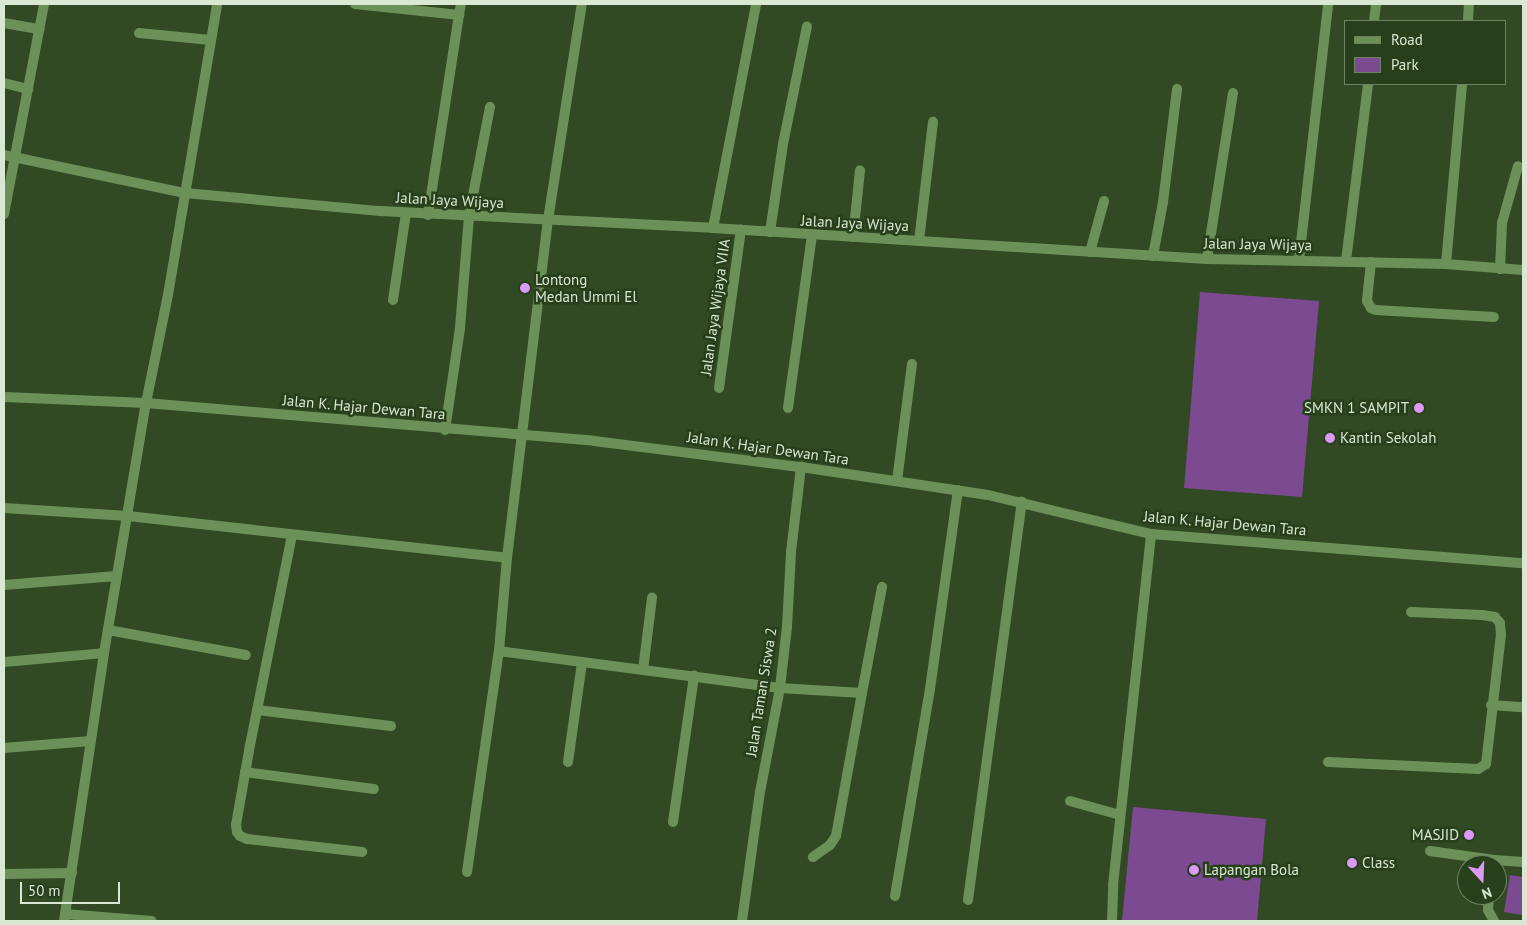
<!DOCTYPE html>
<html>
<head>
<meta charset="utf-8">
<style>
  body { margin:0 }
  #map { position:relative; width:1527px; height:925px; overflow:hidden; background:#314a24; font-family:"PT Sans",sans-serif }
  div>[style] { position:absolute }
  .green>* { inset:0; background:#7c4a90 }
  .minor>* { height:10px; margin:-5px; padding:0 5px; transform-origin:5px; border-radius:5px; background:#6b9158 }
  .tertiary>* { height:10px; margin:-5px; padding:0 5px; transform-origin:5px; border-radius:5px; background:#6b9158 }
  .dots>* { width:14px; height:14px; translate:-50% -50%; box-sizing:border-box; border:2px solid #273f1a; border-radius:50% }
  span { translate:-50% -50%; white-space:nowrap; text-align:center; line-height:1.15; -webkit-text-stroke:5px #273f1a; paint-order:stroke }
  .street-label { font-size:15px; color:#d9e8d2 }
  .poi-label { font-size:15px; color:#d9e8d2 }
  .left { translate:0 -50%; text-align:left }
  .right { translate:-100% -50%; text-align:right }
  .frame { position:absolute; inset:0; border:5px solid #d9e8d2; pointer-events:none }
  .legend { position:absolute; left:1344px; top:20px; width:162px; height:65px; box-sizing:border-box; background:#273f1a; border:1px solid #6e8364; margin:0; padding:6px 9px; list-style:none; font-size:15px; color:#d9e8d2 }
  .legend li { display:flex; align-items:center; gap:10px; height:25px }
  .legend b { width:25px; border:1px solid #6e8364 }
  .north { position:absolute; left:1457px; top:855px; width:50px; height:50px; box-sizing:border-box; background:#273f1a; border:1px solid #6e8364; border-radius:50%; rotate:160deg; font-size:14px; font-weight:700; line-height:20px; text-align:center; color:#d9e8d2 }
  .north::after { content:''; display:block; margin:auto; width:18px; height:22px; background:#da9af6; clip-path:polygon(50% 0,100% 100%,50% 72%,0 100%) }
  .scale { position:absolute; left:20px; top:882px; width:100px; height:22px; box-sizing:border-box; border:2px solid #d9e8d2; border-top:0; padding-left:6px; font-size:15px; line-height:18px; white-space:nowrap; color:#d9e8d2; -webkit-text-stroke:4px #273f1a; paint-order:stroke }
</style>
</head>
<body>
<div id="map">
  <div class="green">
    <div style="clip-path:polygon(1200px 292px,1319px 301px,1302px 497px,1184px 488px)"></div>
    <div style="clip-path:polygon(1133px 807px,1266px 819px,1257px 921px,1122px 921px)"></div>
    <div style="clip-path:polygon(1510px 875px,1523px 877px,1522px 915px,1504px 912px)"></div>
  </div>
  <div class="minor">
    <div style="left:355px;top:4px;width:105px;rotate:6deg"></div>
    <div style="left:459px;top:15px;width:11px;rotate:-80deg"></div>
    <div style="left:1374px;top:21px;width:17px;rotate:-83deg"></div>
    <div style="left:1468px;top:21px;width:17px;rotate:-87deg"></div>
    <div style="left:4px;top:23px;width:36px;rotate:10deg"></div>
    <div style="left:139px;top:33px;width:72px;rotate:5.6deg"></div>
    <div style="left:4px;top:83px;width:25px;rotate:14deg"></div>
    <div style="left:4px;top:155px;width:185px;rotate:11.9deg"></div>
    <div style="left:185px;top:193px;width:196px;rotate:5.3deg"></div>
    <div style="left:380px;top:211px;width:333px;rotate:2.9deg"></div>
    <div style="left:713px;top:228px;width:495px;rotate:3.6deg"></div>
    <div style="left:1207px;top:259px;width:239px;rotate:1.2deg"></div>
    <div style="left:1446px;top:264px;width:77px;rotate:4.5deg"></div>
    <div style="left:4px;top:214px;width:214px;rotate:-79.2deg"></div>
    <div style="left:428px;top:215px;width:202px;rotate:-81.2deg"></div>
    <div style="left:713px;top:228px;width:228px;rotate:-79.1deg"></div>
    <div style="left:770px;top:232px;width:89px;rotate:-81.6deg"></div>
    <div style="left:783px;top:144px;width:120px;rotate:-78.5deg"></div>
    <div style="left:853px;top:237px;width:67px;rotate:-84deg"></div>
    <div style="left:919px;top:241px;width:120px;rotate:-83.3deg"></div>
    <div style="left:1090px;top:252px;width:53px;rotate:-74.6deg"></div>
    <div style="left:1153px;top:256px;width:55px;rotate:-79.5deg"></div>
    <div style="left:1163px;top:202px;width:114px;rotate:-82.9deg"></div>
    <div style="left:1207px;top:259px;width:168px;rotate:-81.1deg"></div>
    <div style="left:1299px;top:260px;width:258px;rotate:-83.5deg"></div>
    <div style="left:1346px;top:261px;width:178px;rotate:-82.9deg"></div>
    <div style="left:1371px;top:262px;width:39px;rotate:96deg"></div>
    <div style="left:1367px;top:301px;width:8px;rotate:60deg"></div>
    <div style="left:1371px;top:308px;width:5px;rotate:22deg"></div>
    <div style="left:1376px;top:310px;width:118px;rotate:3.4deg"></div>
    <div style="left:1446px;top:264px;width:181px;rotate:-84.9deg"></div>
    <div style="left:1500px;top:269px;width:46px;rotate:-87.5deg"></div>
    <div style="left:1502px;top:223px;width:59px;rotate:-74.3deg"></div>
    <div style="left:393px;top:300px;width:88px;rotate:-81.5deg"></div>
    <div style="left:719px;top:388px;width:160px;rotate:-82.1deg"></div>
    <div style="left:788px;top:408px;width:174px;rotate:-82.1deg"></div>
    <div style="left:445px;top:430px;width:103px;rotate:-81.6deg"></div>
    <div style="left:460px;top:328px;width:112px;rotate:-85.4deg"></div>
    <div style="left:469px;top:216px;width:111px;rotate:-79.1deg"></div>
    <div style="left:897px;top:481px;width:118px;rotate:-82.7deg"></div>
    <div style="left:4px;top:508px;width:124px;rotate:3.7deg"></div>
    <div style="left:128px;top:516px;width:381px;rotate:6.3deg"></div>
    <div style="left:292px;top:535px;width:220px;rotate:101.3deg"></div>
    <div style="left:249px;top:751px;width:75px;rotate:100deg"></div>
    <div style="left:236px;top:825px;width:7px;rotate:82deg"></div>
    <div style="left:237px;top:832px;width:5px;rotate:53deg"></div>
    <div style="left:240px;top:836px;width:8px;rotate:23deg"></div>
    <div style="left:247px;top:839px;width:116px;rotate:6.4deg"></div>
    <div style="left:4px;top:585px;width:113px;rotate:-4.6deg"></div>
    <div style="left:108px;top:630px;width:140px;rotate:10.3deg"></div>
    <div style="left:499px;top:651px;width:283px;rotate:7.5deg"></div>
    <div style="left:780px;top:688px;width:82px;rotate:3.5deg"></div>
    <div style="left:862px;top:693px;width:145px;rotate:100.3deg"></div>
    <div style="left:836px;top:836px;width:11px;rotate:124deg"></div>
    <div style="left:830px;top:845px;width:21px;rotate:145deg"></div>
    <div style="left:4px;top:662px;width:100px;rotate:-5.1deg"></div>
    <div style="left:643px;top:670px;width:73px;rotate:-82.9deg"></div>
    <div style="left:862px;top:693px;width:108px;rotate:-79.3deg"></div>
    <div style="left:1491px;top:705px;width:32px;rotate:4deg"></div>
    <div style="left:257px;top:710px;width:135px;rotate:6.8deg"></div>
    <div style="left:4px;top:748px;width:87px;rotate:-4.6deg"></div>
    <div style="left:568px;top:762px;width:101px;rotate:-82deg"></div>
    <div style="left:1328px;top:762px;width:150px;rotate:2.7deg"></div>
    <div style="left:1478px;top:769px;width:9px;rotate:-32deg"></div>
    <div style="left:1486px;top:764px;width:130px;rotate:-83.4deg"></div>
    <div style="left:1501px;top:635px;width:12px;rotate:-95deg"></div>
    <div style="left:1500px;top:623px;width:8px;rotate:-130deg"></div>
    <div style="left:1495px;top:617px;width:13px;rotate:-171deg"></div>
    <div style="left:1482px;top:615px;width:71px;rotate:-177.6deg"></div>
    <div style="left:245px;top:772px;width:130px;rotate:7.5deg"></div>
    <div style="left:1070px;top:801px;width:52px;rotate:15.6deg"></div>
    <div style="left:673px;top:822px;width:148px;rotate:-81.8deg"></div>
    <div style="left:1430px;top:851px;width:65px;rotate:8deg"></div>
    <div style="left:1494px;top:860px;width:5px;rotate:101deg"></div>
    <div style="left:1494px;top:860px;width:29px;rotate:4deg"></div>
    <div style="left:467px;top:872px;width:223px;rotate:-81.8deg"></div>
    <div style="left:499px;top:651px;width:93px;rotate:-85.1deg"></div>
    <div style="left:507px;top:558px;width:340px;rotate:-83.1deg"></div>
    <div style="left:548px;top:220px;width:219px;rotate:-81.1deg"></div>
    <div style="left:4px;top:874px;width:68px;rotate:-0.8deg"></div>
    <div style="left:1489px;top:895px;width:15px;rotate:94deg"></div>
    <div style="left:1488px;top:910px;width:13px;rotate:61deg"></div>
    <div style="left:895px;top:896px;width:210px;rotate:-80.4deg"></div>
    <div style="left:930px;top:689px;width:201px;rotate:-82deg"></div>
    <div style="left:968px;top:900px;width:402px;rotate:-82.3deg"></div>
    <div style="left:65px;top:914px;width:87px;rotate:4.6deg"></div>
    <div style="left:64px;top:921px;width:271px;rotate:-81.5deg"></div>
    <div style="left:104px;top:653px;width:254px;rotate:-80.5deg"></div>
    <div style="left:146px;top:403px;width:110px;rotate:-78.5deg"></div>
    <div style="left:168px;top:295px;width:295px;rotate:-80.4deg"></div>
    <div style="left:742px;top:921px;width:130px;rotate:-82.1deg"></div>
    <div style="left:760px;top:792px;width:106px;rotate:-79.1deg"></div>
    <div style="left:780px;top:688px;width:61px;rotate:-83.5deg"></div>
    <div style="left:787px;top:627px;width:75px;rotate:-86.9deg"></div>
    <div style="left:791px;top:552px;width:86px;rotate:-83.3deg"></div>
    <div style="left:1112px;top:921px;width:36px;rotate:-88deg"></div>
    <div style="left:1113px;top:885px;width:353px;rotate:-83.8deg"></div>
  </div>
  <div class="tertiary">
    <div style="left:4px;top:397px;width:142px;rotate:2.4deg"></div>
    <div style="left:146px;top:403px;width:450px;rotate:4.8deg"></div>
    <div style="left:594px;top:441px;width:209px;rotate:7.2deg"></div>
    <div style="left:801px;top:467px;width:189px;rotate:8.5deg"></div>
    <div style="left:988px;top:495px;width:168px;rotate:13.5deg"></div>
    <div style="left:1151px;top:534px;width:373px;rotate:4.5deg"></div>
  </div>
  <div class="dots">
    <div style="left:525px;top:288px;background:#da9af6"></div>
    <div style="left:1419px;top:408px;background:#da9af6"></div>
    <div style="left:1330px;top:438px;background:#da9af6"></div>
    <div style="left:1469px;top:835px;background:#da9af6"></div>
    <div style="left:1352px;top:863px;background:#da9af6"></div>
    <div style="left:1194px;top:870px;background:#da9af6"></div>
  </div>
  <div class="street-label">
    <span style="left:450px;top:200px;rotate:3deg">Jalan Jaya Wijaya</span>
    <span style="left:855px;top:223px;rotate:3deg">Jalan Jaya Wijaya</span>
    <span style="left:1258px;top:244px;rotate:1deg">Jalan Jaya Wijaya</span>
    <span style="left:715px;top:307px;rotate:-82deg">Jalan Jaya Wijaya VIIA</span>
    <span style="left:364px;top:407px;rotate:5deg">Jalan K. Hajar Dewan Tara</span>
    <span style="left:768px;top:448px;rotate:8deg">Jalan K. Hajar Dewan Tara</span>
    <span style="left:1225px;top:523px;rotate:5deg">Jalan K. Hajar Dewan Tara</span>
    <span style="left:761px;top:692px;rotate:-81deg">Jalan Taman Siswa 2</span>
  </div>
  <div class="poi-label">
    <span class="left" style="left:535px;top:288px">Lontong<br>Medan Ummi El</span>
    <span class="right" style="left:1409px;top:408px">SMKN 1 SAMPIT</span>
    <span class="left" style="left:1340px;top:438px">Kantin Sekolah</span>
    <span class="right" style="left:1459px;top:835px">MASJID</span>
    <span class="left" style="left:1362px;top:863px">Class</span>
    <span class="left" style="left:1204px;top:870px">Lapangan Bola</span>
  </div>
  <div class="frame"></div>
  <ul class="legend">
  <li><b style="height:6px;background:#6b9158"></b>Road</li>
  <li><b style="height:14px;background:#7c4a90"></b>Park</li>
  </ul>
  <div class="north">N</div>
  <div class="scale">50 m</div>
</div>
</body>
</html>
